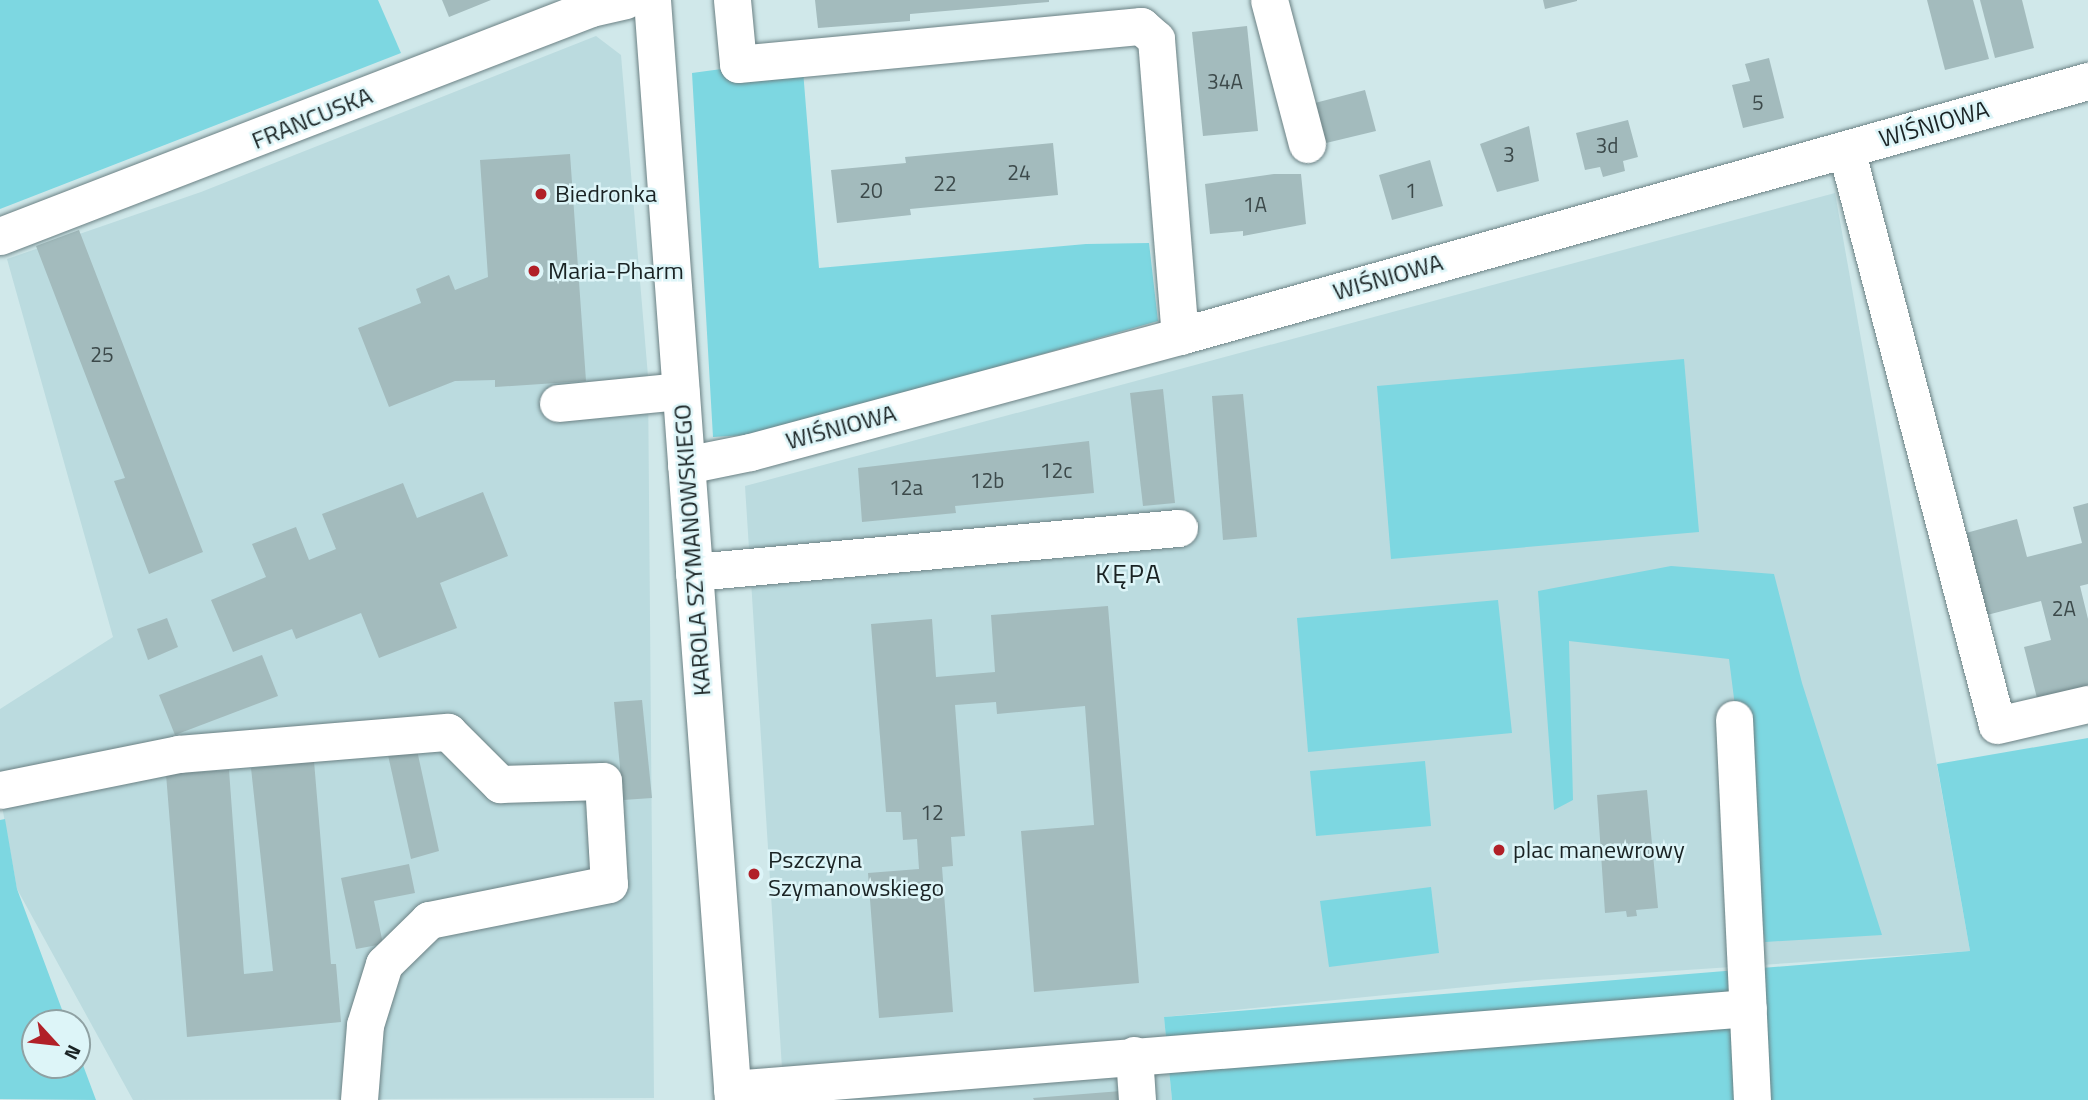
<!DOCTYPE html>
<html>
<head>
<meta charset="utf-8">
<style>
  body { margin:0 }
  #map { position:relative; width:2088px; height:1100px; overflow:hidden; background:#d0e8ea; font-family:"Titillium Web",sans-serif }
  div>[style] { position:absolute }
  .built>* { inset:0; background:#bbdbdf }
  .green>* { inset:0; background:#7dd7e1 }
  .building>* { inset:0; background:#a3bbbd }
  .roads { filter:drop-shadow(0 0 2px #6b8184) drop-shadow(0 0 2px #6b8184) }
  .minor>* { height:37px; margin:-18.5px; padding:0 18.5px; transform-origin:18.5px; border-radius:18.5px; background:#fff }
  .dots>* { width:19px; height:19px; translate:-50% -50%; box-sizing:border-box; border:4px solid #ddf5f8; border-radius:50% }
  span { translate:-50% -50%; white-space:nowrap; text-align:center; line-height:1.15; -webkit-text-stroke:5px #ddf5f8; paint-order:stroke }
  .number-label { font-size:21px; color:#3c494a }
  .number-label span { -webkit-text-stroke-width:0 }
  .street-label { font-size:24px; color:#1a2324 }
  .poi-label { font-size:24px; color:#1a2324 }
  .left { translate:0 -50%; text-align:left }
  .neighbourhood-label { font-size:26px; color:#1a2324; letter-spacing:2px }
  .north { position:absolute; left:21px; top:1009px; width:70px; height:70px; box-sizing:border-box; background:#ddf5f8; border:2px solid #8fa1a3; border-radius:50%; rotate:117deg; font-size:19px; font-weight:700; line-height:28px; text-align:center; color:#1a2324 }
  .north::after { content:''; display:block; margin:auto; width:24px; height:32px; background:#b12028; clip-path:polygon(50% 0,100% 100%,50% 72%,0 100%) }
</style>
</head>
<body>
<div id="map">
  <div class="built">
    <div style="clip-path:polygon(596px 36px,621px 55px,648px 376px,654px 1098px,133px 1100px,17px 889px,0 795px,0 709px,113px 637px,7px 259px,201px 192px)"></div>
    <div style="clip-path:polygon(1835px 193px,1970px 951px,1537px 980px,1164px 1017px,1172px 1100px,784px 1100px,745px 486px)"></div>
  </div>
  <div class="green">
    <div style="clip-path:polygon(0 0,378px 0,401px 53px,0 209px)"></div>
    <div style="clip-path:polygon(802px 58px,819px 268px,1086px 244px,1149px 243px,1158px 321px,763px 434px,713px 437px,692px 73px)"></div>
    <div style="clip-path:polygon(1684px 359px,1699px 532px,1391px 559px,1377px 386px)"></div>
    <div style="clip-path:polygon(1671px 566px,1774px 574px,1802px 683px,1882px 935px,1765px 942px,1729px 659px,1569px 641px,1573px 800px,1554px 810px,1538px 591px)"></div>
    <div style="clip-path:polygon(1498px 600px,1512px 733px,1308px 752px,1297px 618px)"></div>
    <div style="clip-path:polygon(2088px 738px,2088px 1100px,1172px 1100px,1164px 1017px,1970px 951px,1937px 764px)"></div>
    <div style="clip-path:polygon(1425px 761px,1431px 826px,1316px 836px,1310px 771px)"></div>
    <div style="clip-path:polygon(5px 819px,17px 889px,67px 1023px,35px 1023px,35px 1065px,77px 1065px,77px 1049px,96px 1100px,0 1099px,0 820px)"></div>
    <div style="clip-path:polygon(1431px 887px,1439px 953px,1329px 967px,1320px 901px)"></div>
  </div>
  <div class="building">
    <div style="clip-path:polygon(442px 0,491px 0,449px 17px)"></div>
    <div style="clip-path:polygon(815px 0,1049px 0,1049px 2px,910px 14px,910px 21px,818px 28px)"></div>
    <div style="clip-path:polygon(1543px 0,1577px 0,1577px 1px,1545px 9px)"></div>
    <div style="clip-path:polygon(1927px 0,1973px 0,1989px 59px,1945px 70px)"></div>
    <div style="clip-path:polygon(1980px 0,2022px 0,2034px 48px,1995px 58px)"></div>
    <div style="clip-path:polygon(1247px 26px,1258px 131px,1203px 136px,1192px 32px)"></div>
    <div style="clip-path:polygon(1769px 58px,1784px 118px,1743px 128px,1732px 85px,1750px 81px,1745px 64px)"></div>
    <div style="clip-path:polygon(1365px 90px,1376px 131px,1322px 144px,1311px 104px)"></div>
    <div style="clip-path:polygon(1628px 120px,1638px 157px,1623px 161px,1625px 171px,1603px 177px,1600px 167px,1585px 170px,1576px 133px)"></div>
    <div style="clip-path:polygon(1529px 126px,1539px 181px,1497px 192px,1480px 144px)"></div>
    <div style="clip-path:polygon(1053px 143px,1058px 195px,910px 209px,911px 215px,837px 223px,831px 170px,906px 163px,905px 157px)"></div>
    <div style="clip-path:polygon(570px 154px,586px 381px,495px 387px,495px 380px,455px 381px,389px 407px,358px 328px,421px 303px,416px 289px,449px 275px,455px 290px,488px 277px,480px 160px)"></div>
    <div style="clip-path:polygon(1430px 160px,1443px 206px,1392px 220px,1379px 175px)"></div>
    <div style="clip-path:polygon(1274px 174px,1301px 174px,1306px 224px,1243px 236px,1243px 231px,1210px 234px,1205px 184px)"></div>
    <div style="clip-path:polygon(79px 230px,203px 552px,149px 574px,114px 481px,125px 478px,36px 246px)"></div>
    <div style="clip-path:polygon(1163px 389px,1175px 503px,1143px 506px,1130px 393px)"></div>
    <div style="clip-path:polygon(1243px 394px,1257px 537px,1223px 540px,1212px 396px)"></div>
    <div style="clip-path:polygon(1089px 441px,1094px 493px,955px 506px,956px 513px,862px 522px,858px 468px)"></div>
    <div style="clip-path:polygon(403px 483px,417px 518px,483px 492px,508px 556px,440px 583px,457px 628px,379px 658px,361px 613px,296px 639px,292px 629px,233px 652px,211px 600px,266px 577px,252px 544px,296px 527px,309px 560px,336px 549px,322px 514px)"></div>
    <div style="clip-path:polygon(2088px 503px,2088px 584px,2080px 586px,2088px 619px,2088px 689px,2038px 702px,2024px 647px,2051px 640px,2041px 601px,1987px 615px,1966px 533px,2017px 519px,2027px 557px,2082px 543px,2073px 507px)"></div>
    <div style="clip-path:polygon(1108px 606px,1139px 983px,1034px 992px,1021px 831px,1094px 825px,1085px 706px,997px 714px,996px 702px,955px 705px,965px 836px,951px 837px,953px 866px,942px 867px,953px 1012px,879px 1018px,868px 873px,919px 869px,917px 839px,903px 840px,901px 812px,886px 812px,871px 624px,932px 619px,936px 677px,995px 672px,991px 615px)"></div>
    <div style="clip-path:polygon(167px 618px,178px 647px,148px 660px,137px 629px)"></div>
    <div style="clip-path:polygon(262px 655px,278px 696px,175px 735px,159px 695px)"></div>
    <div style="clip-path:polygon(642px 700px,652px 798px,623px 800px,614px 702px)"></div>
    <div style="clip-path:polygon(415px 741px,439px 851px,411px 859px,386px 746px)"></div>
    <div style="clip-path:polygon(314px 761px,331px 964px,336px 964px,341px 1022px,187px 1037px,166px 774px,229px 770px,244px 974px,273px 971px,251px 768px)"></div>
    <div style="clip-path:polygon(1647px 790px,1658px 908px,1636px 910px,1637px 916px,1627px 917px,1626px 911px,1605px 913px,1597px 795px)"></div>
    <div style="clip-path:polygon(409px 864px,415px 893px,374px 901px,383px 944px,356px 949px,341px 878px)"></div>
    <div style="clip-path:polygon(1121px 1091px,1122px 1100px,1034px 1100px,1033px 1098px)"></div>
  </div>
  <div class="roads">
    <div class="minor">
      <div style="left:652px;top:0;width:1103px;rotate:85.79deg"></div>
      <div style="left:732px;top:0;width:64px;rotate:84.6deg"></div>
      <div style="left:738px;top:64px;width:405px;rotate:-5.4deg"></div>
      <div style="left:1141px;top:26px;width:20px;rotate:41deg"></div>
      <div style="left:1156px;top:39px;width:298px;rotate:85.4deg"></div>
      <div style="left:1269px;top:0;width:149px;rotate:75.2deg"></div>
      <div style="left:1846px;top:149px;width:595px;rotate:75.31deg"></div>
      <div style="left:1997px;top:725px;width:93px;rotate:-13deg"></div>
      <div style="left:0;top:236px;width:633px;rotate:-21.1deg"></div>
      <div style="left:591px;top:8px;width:35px;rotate:-13deg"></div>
      <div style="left:558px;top:403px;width:123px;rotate:-5.6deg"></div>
      <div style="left:686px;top:465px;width:65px;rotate:-11.5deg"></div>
      <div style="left:750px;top:452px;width:445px;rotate:-15.1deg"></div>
      <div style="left:1180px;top:336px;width:943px;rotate:-15.69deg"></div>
      <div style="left:694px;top:572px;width:487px;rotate:-5.2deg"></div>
      <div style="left:1734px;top:719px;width:381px;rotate:87.3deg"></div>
      <div style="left:0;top:790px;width:182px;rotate:-11.4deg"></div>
      <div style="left:178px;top:754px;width:271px;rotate:-4.7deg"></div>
      <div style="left:448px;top:732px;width:74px;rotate:45deg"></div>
      <div style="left:500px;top:784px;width:103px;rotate:-1.7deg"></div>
      <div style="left:603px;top:781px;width:103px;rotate:86.7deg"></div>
      <div style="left:609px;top:884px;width:184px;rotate:168.7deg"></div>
      <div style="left:429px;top:920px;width:63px;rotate:135.6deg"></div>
      <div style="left:384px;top:964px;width:64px;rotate:107.3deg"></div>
      <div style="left:365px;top:1025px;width:75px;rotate:94.6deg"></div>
      <div style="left:1134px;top:1055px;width:45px;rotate:86.2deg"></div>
      <div style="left:732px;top:1089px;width:1019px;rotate:-4.56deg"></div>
    </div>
  </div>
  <div class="dots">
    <div style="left:541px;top:194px;background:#b12028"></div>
    <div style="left:534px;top:271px;background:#b12028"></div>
    <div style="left:1499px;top:850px;background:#b12028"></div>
    <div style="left:754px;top:874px;background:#b12028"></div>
  </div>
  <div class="number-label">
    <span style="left:1225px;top:81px">34A</span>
    <span style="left:1758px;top:102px">5</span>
    <span style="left:1607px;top:145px">3d</span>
    <span style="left:1509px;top:154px">3</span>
    <span style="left:1019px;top:172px">24</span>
    <span style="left:945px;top:183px">22</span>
    <span style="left:871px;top:190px">20</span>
    <span style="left:1411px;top:190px">1</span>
    <span style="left:1255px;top:204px">1A</span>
    <span style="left:102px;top:354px">25</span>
    <span style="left:1056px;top:470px">12c</span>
    <span style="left:987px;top:480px">12b</span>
    <span style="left:906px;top:487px">12a</span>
    <span style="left:2064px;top:608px">2A</span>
    <span style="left:932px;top:812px">12</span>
  </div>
  <div class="street-label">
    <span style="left:312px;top:118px;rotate:-22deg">FRANCUSKA</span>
    <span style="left:1934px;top:124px;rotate:-16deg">WIŚNIOWA</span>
    <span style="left:1388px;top:277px;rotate:-16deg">WIŚNIOWA</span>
    <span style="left:841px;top:427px;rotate:-15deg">WIŚNIOWA</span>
    <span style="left:692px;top:550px;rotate:-94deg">KAROLA SZYMANOWSKIEGO</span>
  </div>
  <div class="poi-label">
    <span class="left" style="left:555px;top:194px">Biedronka</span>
    <span class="left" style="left:548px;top:271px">Maria-Pharm</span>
    <span class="left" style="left:1513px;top:850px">plac manewrowy</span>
    <span class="left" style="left:768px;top:874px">Pszczyna<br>Szymanowskiego</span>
  </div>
  <div class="neighbourhood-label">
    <span style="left:1129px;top:574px">KĘPA</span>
  </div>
  <div class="north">N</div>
</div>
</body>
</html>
